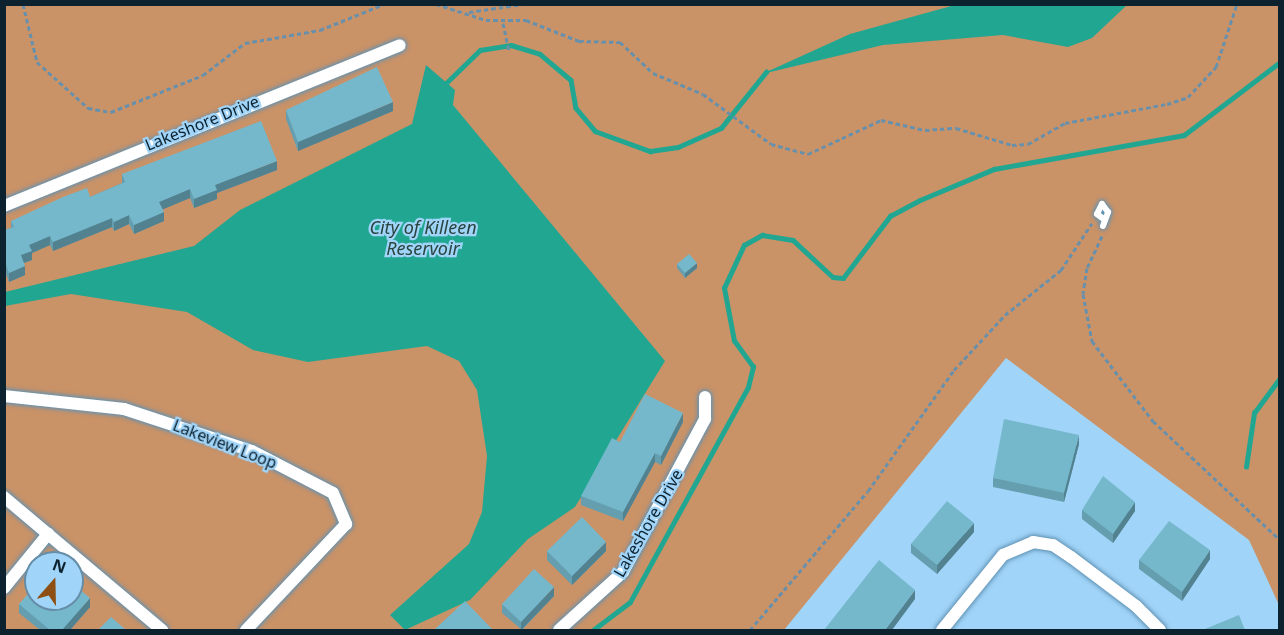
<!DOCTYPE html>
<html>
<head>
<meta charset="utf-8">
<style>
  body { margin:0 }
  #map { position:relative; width:1284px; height:635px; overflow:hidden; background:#a0d4f8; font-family:"Noto Sans",sans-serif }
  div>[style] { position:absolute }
  .green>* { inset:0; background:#ca9267 }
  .water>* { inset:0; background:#21a791 }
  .stream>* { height:4.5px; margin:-2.25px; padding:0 2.25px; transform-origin:2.25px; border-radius:2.25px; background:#21a791 }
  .path>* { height:3px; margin-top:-1.5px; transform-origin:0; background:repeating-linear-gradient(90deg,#6890ab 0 4.5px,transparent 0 7.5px) }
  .roads { filter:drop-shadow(0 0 2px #6092b3) drop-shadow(0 0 2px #6092b3) }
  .service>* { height:6px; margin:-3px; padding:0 3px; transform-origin:3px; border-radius:3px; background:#fff }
  .minor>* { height:12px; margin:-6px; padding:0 6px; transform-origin:6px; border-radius:6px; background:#fff }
  .wall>* { inset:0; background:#659eaf }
  .shaded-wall>* { inset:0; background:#52818f }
  .building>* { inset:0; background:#75b8cc }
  span { translate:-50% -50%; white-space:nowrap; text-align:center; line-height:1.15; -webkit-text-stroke:4.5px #a0d4f8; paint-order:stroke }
  .street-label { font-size:16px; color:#0d222f }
  .water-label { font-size:18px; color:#29433d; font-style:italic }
  .frame { position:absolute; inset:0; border:6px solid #0d222f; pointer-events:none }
  .north { position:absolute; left:24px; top:551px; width:60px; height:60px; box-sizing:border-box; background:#a0d4f8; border:2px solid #658da8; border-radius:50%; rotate:20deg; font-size:16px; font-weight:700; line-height:24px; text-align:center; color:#0d222f }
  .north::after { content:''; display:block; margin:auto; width:21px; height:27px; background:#8d4f14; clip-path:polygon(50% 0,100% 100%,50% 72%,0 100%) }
</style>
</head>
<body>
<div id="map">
  <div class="green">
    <div style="clip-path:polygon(evenodd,4px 5px,1279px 5px,1279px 605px,1249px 540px,1006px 358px,784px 630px,5px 630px,4px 5px,36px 563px,72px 563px,72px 599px,36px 599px,36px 563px)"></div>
  </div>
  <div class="water">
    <div style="clip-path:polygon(955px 5px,1127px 5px,1092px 38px,1068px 47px,1003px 35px,883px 45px,762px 74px,850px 34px)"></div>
    <div style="clip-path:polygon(426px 65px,455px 90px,453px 105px,665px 361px,575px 507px,528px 539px,470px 600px,405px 630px,390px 615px,469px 544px,482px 512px,487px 456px,477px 390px,459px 361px,427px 346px,308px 362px,253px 350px,187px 312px,71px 294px,5px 306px,5px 292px,194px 246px,240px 210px,412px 124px)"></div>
  </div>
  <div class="stream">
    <div style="left:444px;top:85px;width:50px;rotate:-44.2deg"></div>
    <div style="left:480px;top:50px;width:31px;rotate:-9deg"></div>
    <div style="left:511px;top:45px;width:30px;rotate:17deg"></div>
    <div style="left:540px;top:54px;width:40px;rotate:40deg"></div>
    <div style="left:571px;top:80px;width:28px;rotate:80deg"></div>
    <div style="left:576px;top:108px;width:30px;rotate:50deg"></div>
    <div style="left:595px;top:131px;width:59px;rotate:20deg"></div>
    <div style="left:650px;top:151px;width:28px;rotate:-8deg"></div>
    <div style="left:678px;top:147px;width:47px;rotate:-23.8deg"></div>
    <div style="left:721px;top:128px;width:72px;rotate:-51.2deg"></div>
    <div style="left:1246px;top:467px;width:55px;rotate:-81.6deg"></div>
    <div style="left:1254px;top:413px;width:44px;rotate:-53.4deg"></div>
    <div style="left:593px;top:630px;width:46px;rotate:-37.1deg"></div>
    <div style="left:630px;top:602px;width:245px;rotate:-61.2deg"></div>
    <div style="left:748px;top:387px;width:21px;rotate:-76deg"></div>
    <div style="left:753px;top:367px;width:32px;rotate:-126deg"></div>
    <div style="left:734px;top:341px;width:54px;rotate:-100.7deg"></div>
    <div style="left:724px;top:288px;width:47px;rotate:-65.1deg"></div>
    <div style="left:744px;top:245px;width:21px;rotate:-29deg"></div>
    <div style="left:762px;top:235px;width:31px;rotate:9deg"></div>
    <div style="left:793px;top:240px;width:54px;rotate:42.8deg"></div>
    <div style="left:833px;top:277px;width:10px;rotate:6deg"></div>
    <div style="left:843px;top:278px;width:78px;rotate:-52.8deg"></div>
    <div style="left:890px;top:216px;width:34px;rotate:-28deg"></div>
    <div style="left:920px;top:200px;width:80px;rotate:-22.7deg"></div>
    <div style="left:994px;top:169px;width:193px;rotate:-10.1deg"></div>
    <div style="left:1184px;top:135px;width:121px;rotate:-37.2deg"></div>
  </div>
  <div class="path">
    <div style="left:23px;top:4px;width:60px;rotate:76.4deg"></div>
    <div style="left:37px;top:62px;width:69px;rotate:42deg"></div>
    <div style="left:88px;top:108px;width:23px;rotate:10deg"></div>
    <div style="left:111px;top:112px;width:99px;rotate:-21.9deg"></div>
    <div style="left:203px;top:75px;width:53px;rotate:-37.3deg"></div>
    <div style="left:245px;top:43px;width:76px;rotate:-9.8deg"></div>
    <div style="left:320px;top:30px;width:69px;rotate:-22.1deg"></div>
    <div style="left:436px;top:4px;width:52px;rotate:17.7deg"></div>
    <div style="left:486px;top:20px;width:40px"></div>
    <div style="left:526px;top:20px;width:57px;rotate:21.6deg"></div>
    <div style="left:579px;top:41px;width:41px;rotate:1.4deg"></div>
    <div style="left:620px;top:42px;width:45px;rotate:43.2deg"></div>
    <div style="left:653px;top:73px;width:54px;rotate:22.8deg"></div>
    <div style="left:703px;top:94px;width:84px;rotate:36.3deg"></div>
    <div style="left:771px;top:144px;width:38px;rotate:15deg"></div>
    <div style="left:808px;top:154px;width:81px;rotate:-25deg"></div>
    <div style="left:881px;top:120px;width:45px;rotate:12.8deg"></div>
    <div style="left:925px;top:130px;width:31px;rotate:-4deg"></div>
    <div style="left:956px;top:128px;width:59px;rotate:16.9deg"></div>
    <div style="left:1012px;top:145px;width:16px;rotate:-4deg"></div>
    <div style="left:1028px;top:144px;width:43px;rotate:-29.6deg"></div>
    <div style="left:1065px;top:123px;width:104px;rotate:-10.6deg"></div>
    <div style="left:1167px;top:104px;width:22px;rotate:-18deg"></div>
    <div style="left:1188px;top:97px;width:41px;rotate:-47deg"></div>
    <div style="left:1216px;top:67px;width:66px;rotate:-71.6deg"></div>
    <div style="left:469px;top:12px;width:55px;rotate:-8.4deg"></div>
    <div style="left:503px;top:23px;width:30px;rotate:78deg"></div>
    <div style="left:1102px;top:236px;width:35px;rotate:115deg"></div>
    <div style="left:1087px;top:268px;width:26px;rotate:99deg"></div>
    <div style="left:1083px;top:294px;width:48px;rotate:79.2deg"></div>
    <div style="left:1092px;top:341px;width:101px;rotate:52.7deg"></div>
    <div style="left:1153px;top:421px;width:174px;rotate:43.1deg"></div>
    <div style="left:750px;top:630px;width:182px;rotate:-49.7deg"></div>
    <div style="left:868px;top:491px;width:148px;rotate:-54.6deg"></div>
    <div style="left:954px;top:370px;width:75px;rotate:-47.2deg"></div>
    <div style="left:1005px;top:315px;width:72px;rotate:-38.8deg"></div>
    <div style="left:1061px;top:270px;width:56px;rotate:-56.6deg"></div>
  </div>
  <div class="roads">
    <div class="service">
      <div style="left:1103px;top:226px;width:15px;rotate:-70deg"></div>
      <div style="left:1108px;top:212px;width:10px;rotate:-127deg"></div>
      <div style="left:1102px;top:204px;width:11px;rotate:117deg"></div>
      <div style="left:1097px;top:214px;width:10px;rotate:37deg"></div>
    </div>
    <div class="minor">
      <div style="left:4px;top:206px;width:427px;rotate:-22.1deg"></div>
      <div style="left:4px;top:396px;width:121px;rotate:6.2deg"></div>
      <div style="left:124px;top:409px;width:135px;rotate:18.2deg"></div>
      <div style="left:252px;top:451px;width:91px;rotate:27.4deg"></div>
      <div style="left:333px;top:493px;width:34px;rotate:67deg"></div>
      <div style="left:346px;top:524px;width:146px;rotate:133.3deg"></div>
      <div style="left:4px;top:497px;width:207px;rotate:40.1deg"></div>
      <div style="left:4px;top:588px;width:70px;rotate:-50.8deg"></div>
      <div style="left:559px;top:630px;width:86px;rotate:-42.2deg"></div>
      <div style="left:623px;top:572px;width:174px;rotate:-61.8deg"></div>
      <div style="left:705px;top:419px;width:22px;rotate:-90deg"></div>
      <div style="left:942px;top:630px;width:97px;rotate:-50.9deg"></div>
      <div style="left:1003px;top:555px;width:33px;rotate:-23deg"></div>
      <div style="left:1033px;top:542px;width:20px;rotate:9deg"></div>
      <div style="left:1053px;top:545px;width:22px;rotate:34deg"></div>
      <div style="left:1071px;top:557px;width:81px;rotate:37deg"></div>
      <div style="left:1136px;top:606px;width:34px;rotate:45deg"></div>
    </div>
  </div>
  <div class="wall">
    <div style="clip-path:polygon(286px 110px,393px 111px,298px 151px,286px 119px)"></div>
    <div style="clip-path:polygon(277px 170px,217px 193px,217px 199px,194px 208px,190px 198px,163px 209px,164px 221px,134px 234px,129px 224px,114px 231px,112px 227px,53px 251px,50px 245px,32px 253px,32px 260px,24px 263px,25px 275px,9px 282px,6px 274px,4px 274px,4px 230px,11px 228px,11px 221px,90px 197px,122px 183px,122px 174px)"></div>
    <div style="clip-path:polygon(677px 264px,697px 268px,685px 278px,677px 268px)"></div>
    <div style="clip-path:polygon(683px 422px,661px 465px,655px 462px,623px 521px,581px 505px,581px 496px)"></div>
    <div style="clip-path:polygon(1079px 444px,1064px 502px,993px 487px,993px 478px)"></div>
    <div style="clip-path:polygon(1082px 510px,1135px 511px,1113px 543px,1082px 519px)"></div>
    <div style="clip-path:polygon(974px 532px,937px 574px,911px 553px,911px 544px)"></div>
    <div style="clip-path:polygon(547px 551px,606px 551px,572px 585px,547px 560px)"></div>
    <div style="clip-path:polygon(1210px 559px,1182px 601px,1139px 569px,1139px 560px)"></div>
    <div style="clip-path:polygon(554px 596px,522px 630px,502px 613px,502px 604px)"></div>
    <div style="clip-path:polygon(19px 604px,90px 607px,70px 630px,40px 630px,19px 613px)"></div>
  </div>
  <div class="shaded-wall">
    <div style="clip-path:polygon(393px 102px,393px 111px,298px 151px,298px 142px)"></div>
    <div style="clip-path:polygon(277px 161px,277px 170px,217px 193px,217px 199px,194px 208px,194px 199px,215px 185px)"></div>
    <div style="clip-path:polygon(190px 189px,190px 198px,159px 211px,159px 202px)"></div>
    <div style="clip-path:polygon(164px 212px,164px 221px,134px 234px,134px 225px)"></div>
    <div style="clip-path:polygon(129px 215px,129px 224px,114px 231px,114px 222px)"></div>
    <div style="clip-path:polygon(112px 218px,112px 227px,53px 251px,53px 242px)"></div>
    <div style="clip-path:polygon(50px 236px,50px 245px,32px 253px,32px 260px,21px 264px,21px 255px,29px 245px)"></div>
    <div style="clip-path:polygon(697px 263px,697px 268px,685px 278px,685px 273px)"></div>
    <div style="clip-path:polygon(25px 266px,25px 275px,9px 282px,9px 273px)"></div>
    <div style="clip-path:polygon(683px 413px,683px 422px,661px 465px,661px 456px)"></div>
    <div style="clip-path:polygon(1079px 435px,1079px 444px,1064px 502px,1064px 493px)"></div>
    <div style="clip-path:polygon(655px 453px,655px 462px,623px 521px,623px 512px)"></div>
    <div style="clip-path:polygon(1135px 502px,1135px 511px,1113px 543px,1113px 534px)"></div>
    <div style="clip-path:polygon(974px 523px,974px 532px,937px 574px,937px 565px)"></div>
    <div style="clip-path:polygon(6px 525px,6px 534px,4px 536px,4px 527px)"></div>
    <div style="clip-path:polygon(606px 542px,606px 551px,572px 585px,572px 576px)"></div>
    <div style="clip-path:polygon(1210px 550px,1210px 559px,1182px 601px,1182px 592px)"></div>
    <div style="clip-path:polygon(554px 587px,554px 596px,521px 630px,521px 622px)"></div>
    <div style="clip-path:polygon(915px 590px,915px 599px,892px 630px,885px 630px)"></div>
    <div style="clip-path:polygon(90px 598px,90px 607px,70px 630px,62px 630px)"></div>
  </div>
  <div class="building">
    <div style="clip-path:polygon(377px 67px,393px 102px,298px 142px,286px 110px)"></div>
    <div style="clip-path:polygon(261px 121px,277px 161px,215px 185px,217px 190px,194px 199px,190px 189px,159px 202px,164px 212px,134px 225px,129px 215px,114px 222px,112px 218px,53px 242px,50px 236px,29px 245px,32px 251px,21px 255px,25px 266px,9px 273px,6px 265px,4px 265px,4px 230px,14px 227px,11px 221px,63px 197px,87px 188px,90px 197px,125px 182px,122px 174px)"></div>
    <div style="clip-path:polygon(689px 254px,697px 263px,685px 273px,677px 264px)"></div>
    <div style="clip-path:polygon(645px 394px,683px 413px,661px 456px,655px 453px,623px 512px,581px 496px,612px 438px,620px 442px)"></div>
    <div style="clip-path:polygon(1004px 419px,1079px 435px,1064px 493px,993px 478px)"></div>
    <div style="clip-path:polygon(1103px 476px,1135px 502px,1113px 534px,1082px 510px)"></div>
    <div style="clip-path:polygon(947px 501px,974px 523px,937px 565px,911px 544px)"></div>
    <div style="clip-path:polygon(582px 517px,606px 542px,572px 576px,547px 551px)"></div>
    <div style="clip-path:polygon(1169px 521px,1210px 550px,1182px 592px,1139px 560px)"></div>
    <div style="clip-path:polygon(879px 560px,915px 590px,885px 630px,824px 630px)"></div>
    <div style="clip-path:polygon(534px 569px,554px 587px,521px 622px,502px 604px)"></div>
    <div style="clip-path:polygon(72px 583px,90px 598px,62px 630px,50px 630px,19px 604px,36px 585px,36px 599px,72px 599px)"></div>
    <div style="clip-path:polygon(465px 601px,492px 629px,490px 630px,434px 630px)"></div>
    <div style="clip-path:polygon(1239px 615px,1245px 630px,1206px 630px,1205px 629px)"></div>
    <div style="clip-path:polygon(111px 617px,126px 630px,98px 630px)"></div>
  </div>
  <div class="street-label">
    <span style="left:202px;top:123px;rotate:-22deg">Lakeshore Drive</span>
    <span style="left:225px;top:444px;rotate:21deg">Lakeview Loop</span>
    <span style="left:648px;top:523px;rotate:-60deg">Lakeshore Drive</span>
  </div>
  <div class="water-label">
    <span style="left:423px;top:238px">City of Killeen<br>Reservoir</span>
  </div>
  <div class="frame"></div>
  <div class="north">N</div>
</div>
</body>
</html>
